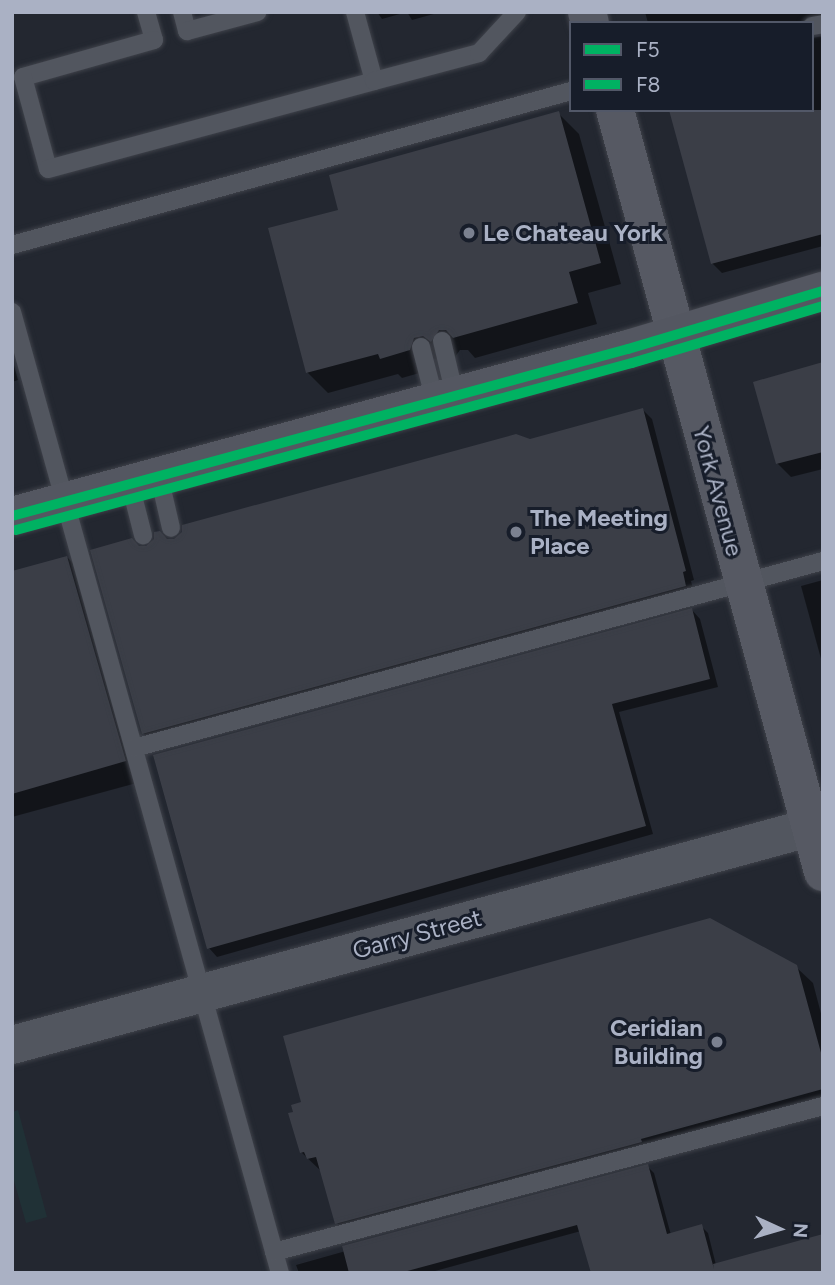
<!DOCTYPE html>
<html>
<head>
<meta charset="utf-8">
<style>
  body { margin:0 }
  #map { position:relative; width:835px; height:1285px; overflow:hidden; background:#232730; font-family:Figtree,sans-serif }
  div>[style] { position:absolute }
  .green>* { inset:0; background:#203136 }
  .shadow>* { inset:0; background:#0007 }
  .building>* { inset:0; background:#3b3e47 }
  .roads { filter:drop-shadow(0 0 2px #3f424a) drop-shadow(0 0 2px #3f424a) }
  .service>* { height:18px; margin:-9px; padding:0 9px; transform-origin:9px; border-radius:9px; background:#52565f }
  .tertiary>* { height:38px; margin:-19px; padding:0 19px; transform-origin:19px; border-radius:19px; background:#52565f }
  .secondary>* { height:38px; margin:-19px; padding:0 19px; transform-origin:19px; border-radius:19px; background:#565963 }
  .primary>* { height:38px; margin:-19px; padding:0 19px; transform-origin:19px; border-radius:19px; background:#545761 }
  .bus-1>* { height:10px; margin:-5px; padding:0 5px; transform-origin:5px; border-radius:5px; background:#00b262 }
  .bus-2>* { height:10px; margin:-5px; padding:0 5px; transform-origin:5px; border-radius:5px; background:#00b262 }
  .dots>* { width:19px; height:19px; translate:-50% -50%; box-sizing:border-box; border:4px solid #171d2a; border-radius:50% }
  span { translate:-50% -50%; white-space:nowrap; text-align:center; line-height:1.15; -webkit-text-stroke:6px #171d2a; paint-order:stroke }
  .poi-label { font-size:24px; color:#aab1c4; font-weight:700 }
  .left { translate:0 -50%; text-align:left }
  .right { translate:-100% -50%; text-align:right }
  .street-label { font-size:24px; color:#aab1c4 }
  .frame { position:absolute; inset:0; border:14px solid #aab1c4; pointer-events:none }
  .legend { position:absolute; left:569px; top:21px; width:245px; height:91px; box-sizing:border-box; background:#171d2a; border:2px solid #525868; margin:0; padding:9px 12px; list-style:none; font-size:21px; color:#aab1c4 }
  .legend li { display:flex; align-items:center; gap:14px; height:35px }
  .legend b { width:35px; border:2px solid #525868 }
  .north { position:absolute; left:744px; top:1194px; width:70px; height:70px; -webkit-text-stroke:5px #171d2a; paint-order:stroke; rotate:94deg; font-size:19px; font-weight:700; line-height:28px; text-align:center; color:#aab1c4 }
  .north::after { content:''; display:block; margin:auto; width:24px; height:32px; background:#aab1c4; clip-path:polygon(50% 0,100% 100%,50% 72%,0 100%) }
</style>
</head>
<body>
<div id="map">
  <div class="green">
    <div style="clip-path:polygon(18px 1110px,47px 1217px,26px 1223px,12px 1174px,12px 1112px)"></div>
  </div>
  <div class="shadow">
    <div style="clip-path:polygon(377px 12px,441px 12px,412px 20px,407px 12px,382px 19px)"></div>
    <div style="clip-path:polygon(645px 12px,823px 12px,823px 26px,812px 23px,648px 23px)"></div>
    <div style="clip-path:polygon(823px 36px,823px 246px,722px 273px,712px 263px,812px 110px,812px 38px)"></div>
    <div style="clip-path:polygon(558px 113px,579px 134px,621px 284px,588px 293px,597px 324px,475px 358px,468px 350px,460px 350px,452px 361px,446px 356px,434px 359px,430px 370px,402px 378px,398px 374px,328px 393px,307px 372px,340px 211px)"></div>
    <div style="clip-path:polygon(12px 358px,18px 380px,12px 382px)"></div>
    <div style="clip-path:polygon(823px 364px,823px 469px,791px 477px,777px 463px)"></div>
    <div style="clip-path:polygon(642px 409px,652px 419px,694px 580px,691px 581px,695px 595px,153px 743px,143px 733px,139px 547px,175px 541px)"></div>
    <div style="clip-path:polygon(68px 558px,87px 577px,144px 781px,12px 817px,12px 573px)"></div>
    <div style="clip-path:polygon(823px 580px,823px 666px,801px 586px)"></div>
    <div style="clip-path:polygon(692px 610px,700px 619px,718px 687px,619px 712px,653px 834px,217px 957px,209px 948px)"></div>
    <div style="clip-path:polygon(796px 967px,813px 983px,823px 1021px,823px 1109px,353px 1239px,337px 1223px,322px 1172px,301px 1152px)"></div>
    <div style="clip-path:polygon(647px 1166px,654px 1173px,671px 1235px,701px 1226px,708px 1233px,716px 1265px,823px 1273px,592px 1273px,581px 1231px,428px 1273px,299px 1273px,296px 1265px)"></div>
  </div>
  <div class="building">
    <div style="clip-path:polygon(669px 110px,823px 110px,823px 234px,711px 264px)"></div>
    <div style="clip-path:polygon(559px 111px,601px 263px,569px 272px,578px 303px,453px 338px,446px 330px,439px 330px,431px 342px,423px 336px,414px 338px,410px 350px,380px 359px,378px 354px,306px 373px,268px 228px,338px 210px,329px 175px)"></div>
    <div style="clip-path:polygon(823px 362px,823px 452px,776px 464px,753px 382px)"></div>
    <div style="clip-path:polygon(643px 408px,686px 571px,683px 572px,686px 586px,142px 734px,90px 550px,132px 538px,139px 546px,146px 546px,154px 539px,154px 532px,160px 531px,167px 539px,174px 539px,182px 532px,182px 525px,516px 434px,530px 439px)"></div>
    <div style="clip-path:polygon(67px 556px,126px 761px,12px 794px,12px 571px)"></div>
    <div style="clip-path:polygon(692px 608px,710px 679px,612px 704px,646px 826px,207px 949px,153px 755px)"></div>
    <div style="clip-path:polygon(710px 918px,797px 965px,823px 1060px,823px 1089px,641px 1139px,642px 1142px,335px 1224px,316px 1157px,307px 1159px,304px 1152px,300px 1153px,288px 1113px,293px 1112px,291px 1105px,301px 1102px,283px 1036px)"></div>
    <div style="clip-path:polygon(648px 1164px,667px 1234px,702px 1224px,714px 1269px,713px 1264px,823px 1234px,823px 1273px,591px 1273px,577px 1225px,400px 1273px,349px 1273px,342px 1246px)"></div>
  </div>
  <div class="roads">
    <div class="service">
      <div style="left:146px;top:12px;width:29px;rotate:74deg"></div>
      <div style="left:154px;top:40px;width:136px;rotate:164.2deg"></div>
      <div style="left:23px;top:77px;width:95px;rotate:74.8deg"></div>
      <div style="left:48px;top:169px;width:338px;rotate:-15.1deg"></div>
      <div style="left:374px;top:81px;width:72px;rotate:-105.4deg"></div>
      <div style="left:182px;top:12px;width:20px;rotate:75deg"></div>
      <div style="left:187px;top:31px;width:73px;rotate:-15deg"></div>
      <div style="left:812px;top:26px;width:11px;rotate:-10deg"></div>
      <div style="left:374px;top:81px;width:109px;rotate:-14.9deg"></div>
      <div style="left:479px;top:53px;width:56px;rotate:-47.2deg"></div>
      <div style="left:12px;top:245px;width:580px;rotate:-15.4deg"></div>
      <div style="left:12px;top:312px;width:998px;rotate:74.42deg"></div>
      <div style="left:442px;top:341px;width:57px;rotate:76.7deg"></div>
      <div style="left:421px;top:347px;width:56px;rotate:75.5deg"></div>
      <div style="left:159px;top:476px;width:53px;rotate:77deg"></div>
      <div style="left:130px;top:484px;width:53px;rotate:75.7deg"></div>
      <div style="left:134px;top:748px;width:714px;rotate:-15.18deg"></div>
      <div style="left:274px;top:1252px;width:568px;rotate:-14.89deg"></div>
    </div>
    <div class="tertiary">
      <div style="left:12px;top:1045px;width:841px;rotate:-15.24deg"></div>
    </div>
    <div class="secondary">
      <div style="left:587px;top:12px;width:11px;rotate:75deg"></div>
      <div style="left:615px;top:110px;width:790px;rotate:74.73deg"></div>
    </div>
    <div class="primary">
      <div style="left:12px;top:516px;width:638px;rotate:-15.17deg"></div>
      <div style="left:628px;top:349px;width:203px;rotate:-16.6deg"></div>
    </div>
  </div>
  <div class="bus-1">
    <div style="left:12px;top:516px;width:638px;rotate:-15.17deg"></div>
    <div style="left:628px;top:349px;width:203px;rotate:-16.6deg"></div>
  </div>
  <div class="bus-2">
    <div style="left:16px;top:530px;width:638px;rotate:-15.17deg"></div>
    <div style="left:632px;top:363px;width:199px;rotate:-16.6deg"></div>
  </div>
  <div class="dots">
    <div style="left:469px;top:233px;background:#7b8190"></div>
    <div style="left:516px;top:532px;background:#7b8190"></div>
    <div style="left:717px;top:1042px;background:#7b8190"></div>
  </div>
  <div class="poi-label">
    <span class="left" style="left:483px;top:233px">Le Chateau York</span>
    <span class="left" style="left:530px;top:532px">The Meeting<br>Place</span>
    <span class="right" style="left:703px;top:1042px">Ceridian<br>Building</span>
  </div>
  <div class="street-label">
    <span style="left:718px;top:491px;rotate:75deg">York Avenue</span>
    <span style="left:417px;top:934px;rotate:-15deg">Garry Street</span>
  </div>
  <div class="frame"></div>
  <ul class="legend">
  <li><b style="height:9px;background:#00b262"></b>F5</li>
  <li><b style="height:9px;background:#00b262"></b>F8</li>
  </ul>
  <div class="north">N</div>
</div>
</body>
</html>
